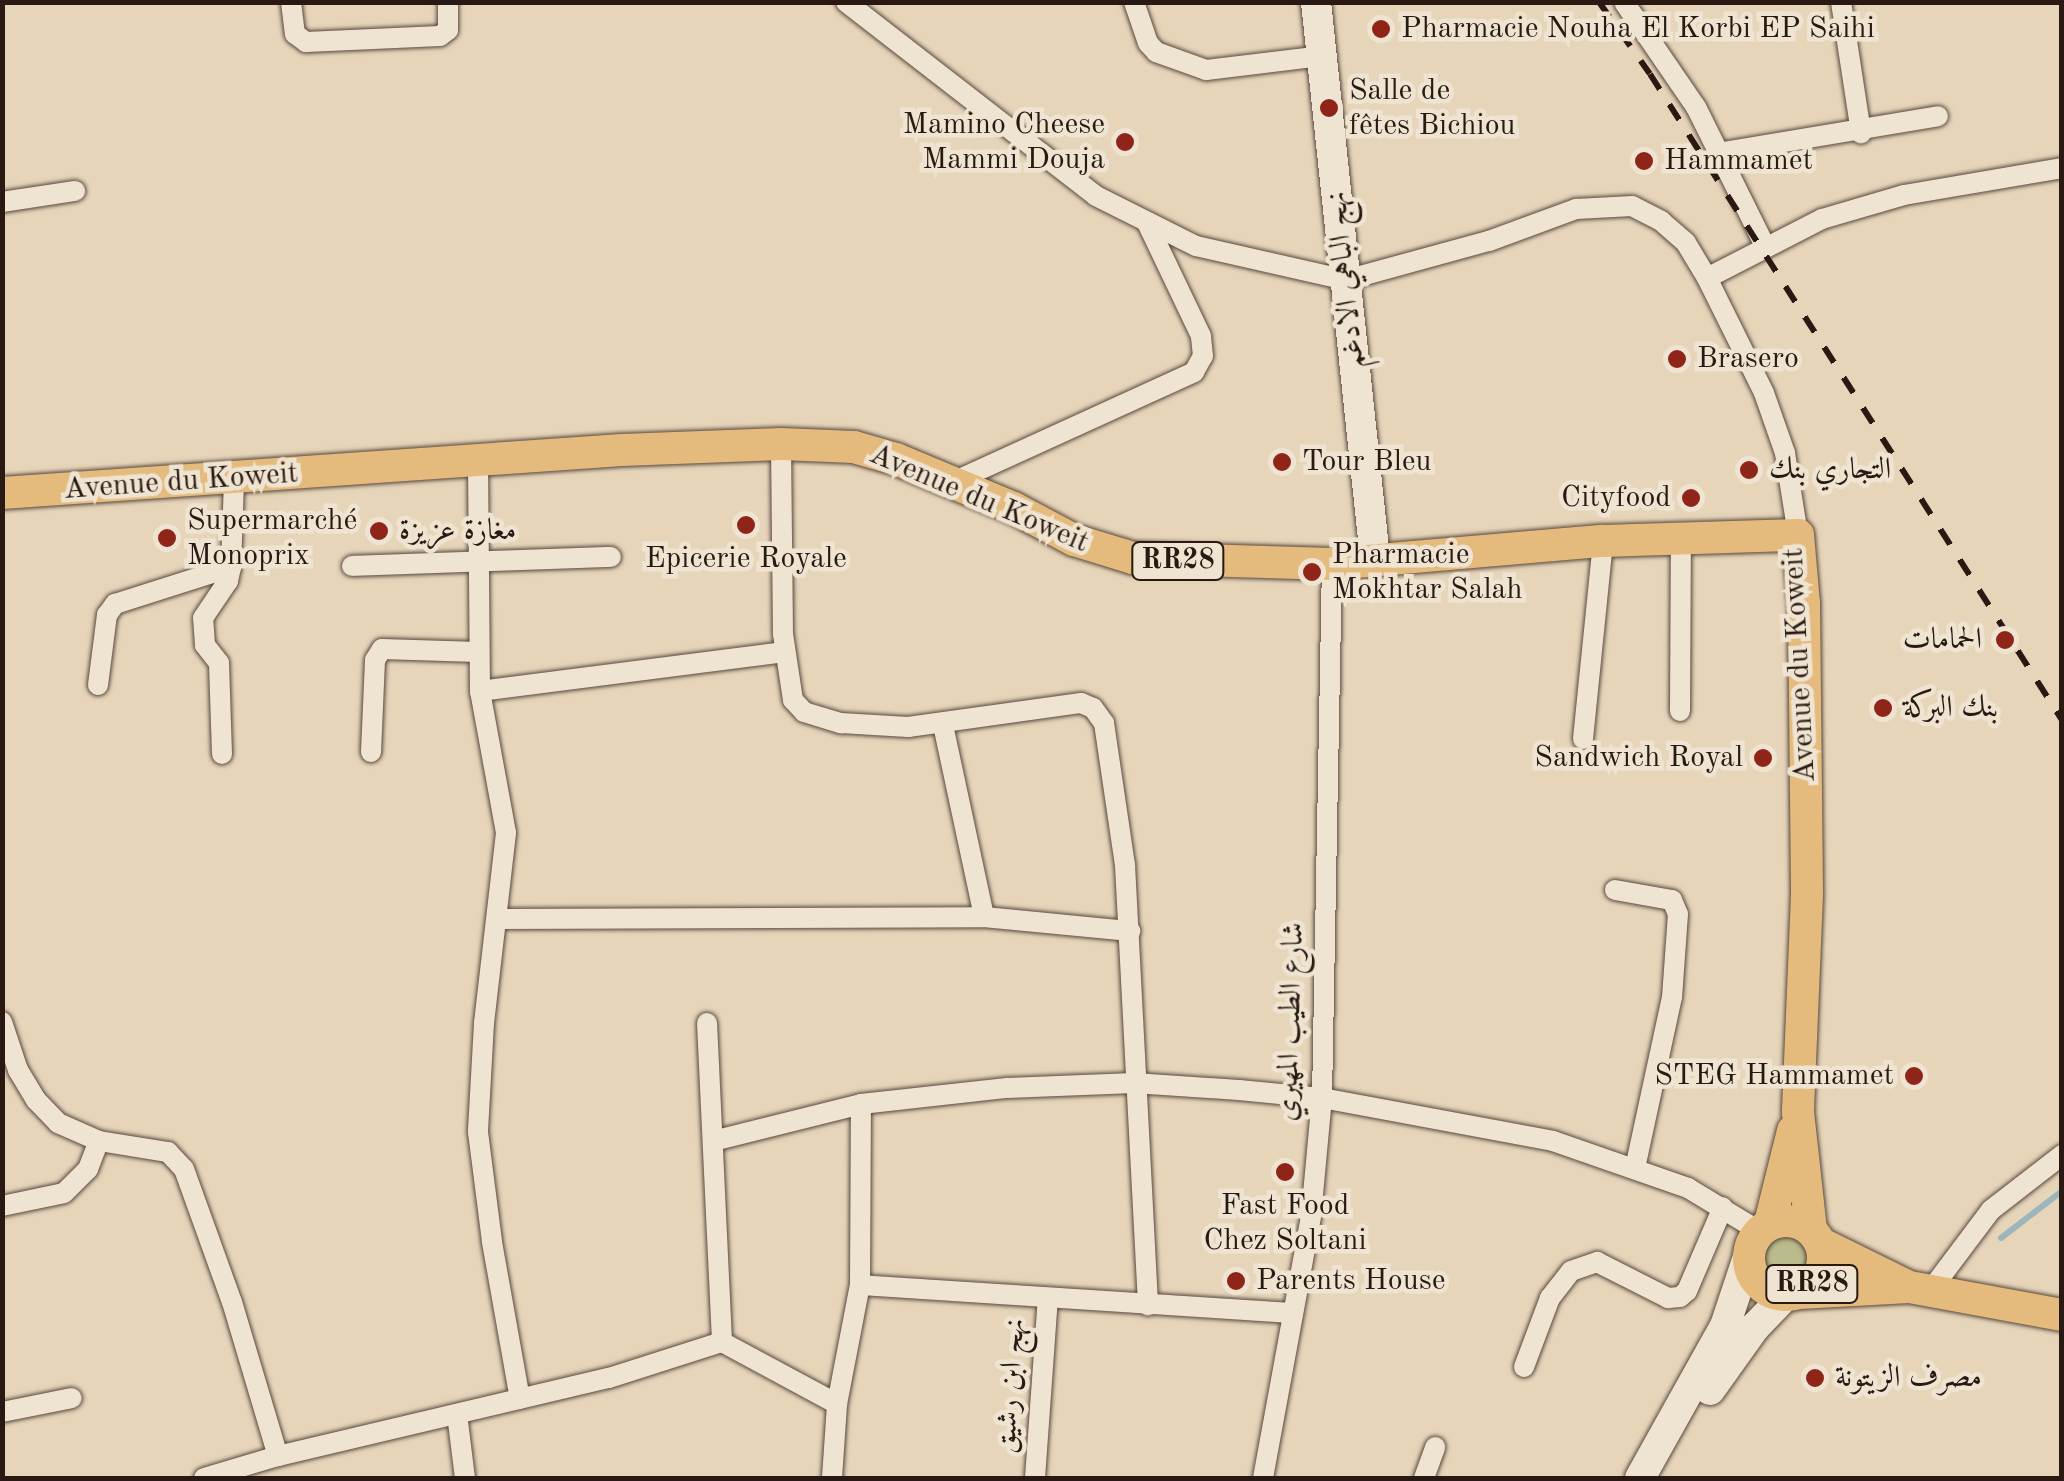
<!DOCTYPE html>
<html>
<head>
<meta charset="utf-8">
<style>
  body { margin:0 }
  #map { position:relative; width:2064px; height:1481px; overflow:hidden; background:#e7d5ba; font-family:"Old Standard TT",Amiri,serif }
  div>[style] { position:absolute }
  .green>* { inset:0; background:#babc8c }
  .round { border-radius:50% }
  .stream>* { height:6px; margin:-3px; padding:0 3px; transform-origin:3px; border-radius:3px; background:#9eb5bc }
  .roads { filter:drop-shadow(0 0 2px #58483c) drop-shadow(0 0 2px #58483c) }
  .street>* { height:20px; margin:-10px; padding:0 10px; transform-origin:10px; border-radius:10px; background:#efe4d2 }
  .secondary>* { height:30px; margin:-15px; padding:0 15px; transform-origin:15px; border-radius:15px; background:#efe4d2 }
  .primary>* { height:32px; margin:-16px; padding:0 16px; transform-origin:16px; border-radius:16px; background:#e4ba7d }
  .primary>.ring { margin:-16px; padding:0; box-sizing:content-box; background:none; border:32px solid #e4ba7d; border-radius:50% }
  .rail>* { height:6px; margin-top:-3px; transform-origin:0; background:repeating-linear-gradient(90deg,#291912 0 18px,transparent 0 36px) }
  .dots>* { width:28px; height:28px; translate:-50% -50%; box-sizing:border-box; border:5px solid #efe4d2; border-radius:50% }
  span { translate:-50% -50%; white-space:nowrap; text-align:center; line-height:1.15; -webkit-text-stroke:9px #efe4d2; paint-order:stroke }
  .shield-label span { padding:2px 8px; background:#efe4d2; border:2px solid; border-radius:8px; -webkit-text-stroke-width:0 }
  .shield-label { font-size:28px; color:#291912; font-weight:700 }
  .poi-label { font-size:30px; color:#291912 }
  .left { translate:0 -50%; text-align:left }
  .right { translate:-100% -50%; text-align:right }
  .street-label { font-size:30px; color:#291912 }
  .frame { position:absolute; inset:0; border:5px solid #291912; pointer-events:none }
</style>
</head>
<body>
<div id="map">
  <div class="green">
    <div class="round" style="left:1761px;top:1236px;width:46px;height:46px"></div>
  </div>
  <div class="stream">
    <div style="left:2001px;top:1238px;width:77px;rotate:-37.6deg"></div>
  </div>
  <div class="roads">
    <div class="street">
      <div style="left:291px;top:2px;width:32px;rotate:83deg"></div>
      <div style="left:295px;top:34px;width:14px;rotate:36deg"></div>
      <div style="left:306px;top:42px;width:134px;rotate:-2.6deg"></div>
      <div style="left:440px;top:36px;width:10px;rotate:-37deg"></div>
      <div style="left:448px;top:30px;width:28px;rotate:-90deg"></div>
      <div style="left:846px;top:2px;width:316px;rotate:37.8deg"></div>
      <div style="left:1096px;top:196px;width:112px;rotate:26.6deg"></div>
      <div style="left:1196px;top:246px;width:154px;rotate:12.8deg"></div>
      <div style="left:1346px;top:280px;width:148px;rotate:-15.3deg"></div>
      <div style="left:1489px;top:241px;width:93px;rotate:-20.2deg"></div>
      <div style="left:1576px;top:209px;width:56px;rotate:-3.1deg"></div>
      <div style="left:1632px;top:206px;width:33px;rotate:27deg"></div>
      <div style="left:1661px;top:221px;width:33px;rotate:41deg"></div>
      <div style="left:1686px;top:243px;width:41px;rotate:59deg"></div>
      <div style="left:1707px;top:278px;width:128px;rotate:63.6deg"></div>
      <div style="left:1764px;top:393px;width:64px;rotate:70.7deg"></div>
      <div style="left:1785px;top:453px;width:83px;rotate:81deg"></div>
      <div style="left:1134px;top:2px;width:43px;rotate:71.1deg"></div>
      <div style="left:1148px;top:43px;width:12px;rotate:48deg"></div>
      <div style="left:1156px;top:52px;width:53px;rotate:19.8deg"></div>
      <div style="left:1206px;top:70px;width:116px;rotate:-6.9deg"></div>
      <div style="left:1624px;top:2px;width:127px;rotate:55.6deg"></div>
      <div style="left:1696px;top:107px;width:155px;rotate:63.6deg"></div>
      <div style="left:1841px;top:2px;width:133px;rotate:81.3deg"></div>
      <div style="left:1718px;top:153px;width:223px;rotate:-9.5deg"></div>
      <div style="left:2px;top:202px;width:74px;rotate:-8.6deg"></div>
      <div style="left:1707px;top:278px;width:129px;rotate:-27.2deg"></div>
      <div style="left:1822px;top:219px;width:85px;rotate:-16.3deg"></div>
      <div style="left:1904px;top:195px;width:160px;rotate:-9.7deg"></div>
      <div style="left:781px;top:444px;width:190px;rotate:89.4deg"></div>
      <div style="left:783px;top:634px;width:67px;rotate:81.4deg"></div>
      <div style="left:793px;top:700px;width:16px;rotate:47deg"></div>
      <div style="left:804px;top:712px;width:39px;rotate:17deg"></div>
      <div style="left:841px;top:723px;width:67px;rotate:3.4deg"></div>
      <div style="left:908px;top:727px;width:175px;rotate:-7.9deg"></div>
      <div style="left:1081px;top:703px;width:13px;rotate:23deg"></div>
      <div style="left:1093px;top:708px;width:19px;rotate:54deg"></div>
      <div style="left:1104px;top:723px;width:144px;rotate:81.6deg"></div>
      <div style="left:1125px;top:865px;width:441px;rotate:87deg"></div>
      <div style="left:478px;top:461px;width:230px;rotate:89.5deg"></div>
      <div style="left:480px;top:691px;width:144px;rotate:79.6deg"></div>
      <div style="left:506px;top:833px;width:191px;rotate:96.6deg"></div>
      <div style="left:484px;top:1023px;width:109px;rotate:93.2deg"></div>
      <div style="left:478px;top:1132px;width:111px;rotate:82.7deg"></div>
      <div style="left:492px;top:1242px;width:159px;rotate:79.9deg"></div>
      <div style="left:953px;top:482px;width:265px;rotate:-24.5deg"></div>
      <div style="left:1194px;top:372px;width:18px;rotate:-61deg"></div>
      <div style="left:1203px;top:356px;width:20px;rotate:-96deg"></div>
      <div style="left:1201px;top:336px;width:123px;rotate:-115.5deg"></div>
      <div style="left:352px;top:566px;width:259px;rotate:-2deg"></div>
      <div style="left:98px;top:685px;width:71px;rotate:-82.7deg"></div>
      <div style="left:107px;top:615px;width:14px;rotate:-54deg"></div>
      <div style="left:115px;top:604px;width:122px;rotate:-17.7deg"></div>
      <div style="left:480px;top:691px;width:307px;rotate:-7.3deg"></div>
      <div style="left:1680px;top:711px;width:173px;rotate:-89.7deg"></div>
      <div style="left:943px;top:725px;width:196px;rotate:77.9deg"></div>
      <div style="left:1583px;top:739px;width:199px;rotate:-84.2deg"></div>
      <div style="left:371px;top:752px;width:92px;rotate:-87.5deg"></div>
      <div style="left:375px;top:660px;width:13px;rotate:-58deg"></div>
      <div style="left:382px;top:649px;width:96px;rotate:1.8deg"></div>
      <div style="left:222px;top:754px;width:91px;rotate:-91.9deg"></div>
      <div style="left:219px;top:663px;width:23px;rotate:-128deg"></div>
      <div style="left:205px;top:645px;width:27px;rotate:-94deg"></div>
      <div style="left:203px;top:618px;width:45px;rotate:-56deg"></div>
      <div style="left:228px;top:581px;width:14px;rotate:-78deg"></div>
      <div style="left:231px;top:567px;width:88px;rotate:-88deg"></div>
      <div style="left:1615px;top:890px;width:58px;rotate:10deg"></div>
      <div style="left:1672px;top:900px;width:15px;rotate:67deg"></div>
      <div style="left:1678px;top:914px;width:83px;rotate:94.1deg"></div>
      <div style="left:1672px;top:997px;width:175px;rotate:102.2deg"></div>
      <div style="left:497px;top:919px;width:487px;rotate:-0.2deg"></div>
      <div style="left:984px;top:917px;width:147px;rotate:5.5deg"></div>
      <div style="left:2px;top:1022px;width:51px;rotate:71.6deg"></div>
      <div style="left:18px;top:1070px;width:35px;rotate:59deg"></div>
      <div style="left:36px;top:1100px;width:32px;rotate:46deg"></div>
      <div style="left:58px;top:1123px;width:45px;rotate:23.7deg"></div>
      <div style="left:99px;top:1141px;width:70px;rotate:9.1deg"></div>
      <div style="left:168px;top:1152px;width:23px;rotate:47deg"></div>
      <div style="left:184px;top:1169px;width:141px;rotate:70.2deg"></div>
      <div style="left:232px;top:1302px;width:161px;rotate:73.4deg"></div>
      <div style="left:707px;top:1023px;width:319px;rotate:87.3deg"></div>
      <div style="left:713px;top:1141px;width:153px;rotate:-14deg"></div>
      <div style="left:861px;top:1104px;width:147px;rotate:-6.3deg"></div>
      <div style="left:1007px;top:1088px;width:127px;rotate:-2.3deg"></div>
      <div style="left:1134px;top:1083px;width:105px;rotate:3.8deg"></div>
      <div style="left:1239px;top:1090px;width:83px;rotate:5.5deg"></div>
      <div style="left:1322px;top:1098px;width:235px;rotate:10.5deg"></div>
      <div style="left:1553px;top:1141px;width:143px;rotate:19.2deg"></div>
      <div style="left:1688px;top:1188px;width:83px;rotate:31.2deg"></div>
      <div style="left:2px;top:1206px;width:63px;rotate:-11.8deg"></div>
      <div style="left:64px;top:1193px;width:34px;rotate:-45deg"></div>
      <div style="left:88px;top:1169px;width:30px;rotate:-69deg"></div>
      <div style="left:860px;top:1285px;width:434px;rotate:3.7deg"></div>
      <div style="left:1930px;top:1291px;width:101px;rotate:-53deg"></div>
      <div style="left:1991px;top:1210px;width:90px;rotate:-37.8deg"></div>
      <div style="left:1524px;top:1367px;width:74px;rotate:-69.4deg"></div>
      <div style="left:1550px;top:1298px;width:34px;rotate:-52deg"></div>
      <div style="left:1571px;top:1271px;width:28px;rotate:-19deg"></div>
      <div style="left:1597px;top:1262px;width:80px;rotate:26.9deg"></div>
      <div style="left:1668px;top:1298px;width:12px;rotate:-5deg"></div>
      <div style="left:1680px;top:1297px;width:9px;rotate:-41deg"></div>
      <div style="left:1687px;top:1291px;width:91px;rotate:-66.8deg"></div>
      <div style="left:2px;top:1412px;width:71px;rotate:-11.3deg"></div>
      <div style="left:457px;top:1414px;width:64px;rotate:82.9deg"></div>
      <div style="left:204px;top:1478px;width:77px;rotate:-16.6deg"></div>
      <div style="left:278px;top:1456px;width:340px;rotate:-13.3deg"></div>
      <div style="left:609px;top:1378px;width:119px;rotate:-17.7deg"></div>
      <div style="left:722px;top:1342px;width:131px;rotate:28.3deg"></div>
      <div style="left:832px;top:1478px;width:74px;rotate:-86.1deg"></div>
      <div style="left:837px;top:1404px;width:121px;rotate:-79.1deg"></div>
      <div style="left:860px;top:1285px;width:181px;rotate:-89.7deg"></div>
      <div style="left:1035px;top:1478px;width:180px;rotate:-85.9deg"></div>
      <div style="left:1263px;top:1478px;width:266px;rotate:-79.6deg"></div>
      <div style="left:1311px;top:1216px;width:119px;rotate:-84.7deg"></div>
      <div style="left:1322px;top:1098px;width:534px;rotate:-88.93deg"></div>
      <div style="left:1424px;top:1478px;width:33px;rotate:-70deg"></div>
    </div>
    <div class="secondary">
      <div style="left:1316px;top:2px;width:559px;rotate:83.94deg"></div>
      <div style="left:1710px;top:1390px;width:77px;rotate:-54.5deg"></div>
      <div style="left:1755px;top:1327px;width:45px;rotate:-45.9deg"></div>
      <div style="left:1640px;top:1478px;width:174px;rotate:-60.8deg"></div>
      <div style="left:1725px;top:1326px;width:73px;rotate:-71.6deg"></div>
    </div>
    <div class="primary">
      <div style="left:2px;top:493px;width:621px;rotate:-3.97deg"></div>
      <div style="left:622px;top:450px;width:159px;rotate:-2.2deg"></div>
      <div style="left:781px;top:444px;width:73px;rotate:2.4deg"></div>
      <div style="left:854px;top:447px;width:44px;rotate:15.9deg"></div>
      <div style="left:896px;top:459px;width:128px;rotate:22.6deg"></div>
      <div style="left:1014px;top:508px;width:68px;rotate:28.1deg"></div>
      <div style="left:1074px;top:540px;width:62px;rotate:17deg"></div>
      <div style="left:1133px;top:558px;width:199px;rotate:1.7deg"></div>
      <div style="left:1332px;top:564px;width:272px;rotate:-4.9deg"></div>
      <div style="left:1603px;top:541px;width:195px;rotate:-1.8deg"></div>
      <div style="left:1798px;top:535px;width:68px;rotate:85deg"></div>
      <div style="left:1804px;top:603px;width:292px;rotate:89.4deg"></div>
      <div style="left:1807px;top:895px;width:217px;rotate:92.4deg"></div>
      <div style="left:1798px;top:1112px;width:119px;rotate:83.7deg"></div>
      <div class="ring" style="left:1749px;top:1221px;width:42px;height:42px"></div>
      <div style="left:1770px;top:1223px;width:95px;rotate:-76deg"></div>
      <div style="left:1820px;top:1243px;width:95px;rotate:26.3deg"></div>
      <div style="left:1799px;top:1293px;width:110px;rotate:-3.1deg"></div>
      <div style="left:1909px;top:1287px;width:156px;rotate:10.4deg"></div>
    </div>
  </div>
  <div class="rail">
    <div style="left:1599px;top:2px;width:88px;rotate:54.7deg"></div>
    <div style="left:1650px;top:74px;width:766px;rotate:57.47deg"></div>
  </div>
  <div class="dots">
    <div style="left:1381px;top:29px;background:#8f2418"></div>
    <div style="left:1329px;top:108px;background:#8f2418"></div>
    <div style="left:1125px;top:142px;background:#8f2418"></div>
    <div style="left:1644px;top:161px;background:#8f2418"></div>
    <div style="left:1677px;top:359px;background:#8f2418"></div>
    <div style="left:1282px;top:462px;background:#8f2418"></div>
    <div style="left:1749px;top:470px;background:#8f2418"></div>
    <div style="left:1691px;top:498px;background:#8f2418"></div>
    <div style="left:746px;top:525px;background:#8f2418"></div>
    <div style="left:379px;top:531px;background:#8f2418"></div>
    <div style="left:167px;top:538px;background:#8f2418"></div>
    <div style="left:1312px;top:572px;background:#8f2418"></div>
    <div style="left:2005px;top:640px;background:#8f2418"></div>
    <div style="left:1883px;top:708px;background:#8f2418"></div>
    <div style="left:1763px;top:758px;background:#8f2418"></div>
    <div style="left:1914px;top:1076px;background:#8f2418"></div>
    <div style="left:1285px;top:1172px;background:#8f2418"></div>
    <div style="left:1236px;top:1281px;background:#8f2418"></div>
    <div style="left:1815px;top:1378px;background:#8f2418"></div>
  </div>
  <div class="shield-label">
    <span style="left:1178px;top:561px">RR28</span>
    <span style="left:1812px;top:1284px">RR28</span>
  </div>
  <div class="poi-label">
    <span class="left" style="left:1401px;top:29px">Pharmacie Nouha El Korbi EP Saihi</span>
    <span class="left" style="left:1349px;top:108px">Salle de<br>fêtes Bichiou</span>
    <span class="right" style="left:1105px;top:142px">Mamino Cheese<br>Mammi Douja</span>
    <span class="left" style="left:1664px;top:161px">Hammamet</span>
    <span class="left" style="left:1697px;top:359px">Brasero</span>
    <span class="left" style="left:1302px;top:462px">Tour Bleu</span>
    <span class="left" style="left:1769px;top:470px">التجاري بنك</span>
    <span class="right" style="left:1671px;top:498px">Cityfood</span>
    <span class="left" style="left:187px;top:538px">Supermarché<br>Monoprix</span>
    <span class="left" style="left:399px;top:531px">مغازة عزيزة</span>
    <span class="left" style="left:1332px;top:572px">Pharmacie<br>Mokhtar Salah</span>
    <span style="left:746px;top:559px">Epicerie Royale</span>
    <span class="right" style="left:1982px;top:640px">الحمامات</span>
    <span class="left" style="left:1903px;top:708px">بنك البركة</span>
    <span class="right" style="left:1743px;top:758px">Sandwich Royal</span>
    <span class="right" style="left:1894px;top:1076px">STEG Hammamet</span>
    <span style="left:1285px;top:1223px">Fast Food<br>Chez Soltani</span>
    <span class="left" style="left:1256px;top:1281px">Parents House</span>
    <span class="left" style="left:1835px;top:1378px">مصرف الزيتونة</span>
  </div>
  <div class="street-label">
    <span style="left:1346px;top:280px;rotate:-96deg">نهج الباهي الادغم</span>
    <span style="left:181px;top:482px;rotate:-4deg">Avenue du Koweit</span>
    <span style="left:979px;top:499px;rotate:23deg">Avenue du Koweit</span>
    <span style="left:1800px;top:665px;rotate:-93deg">Avenue du Koweit</span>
    <span style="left:1291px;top:1022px;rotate:-88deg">شارع الطيب المهيري</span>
    <span style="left:1011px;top:1386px;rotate:-86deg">نهج ابن رشيق</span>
  </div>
  <div class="frame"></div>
</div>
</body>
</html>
